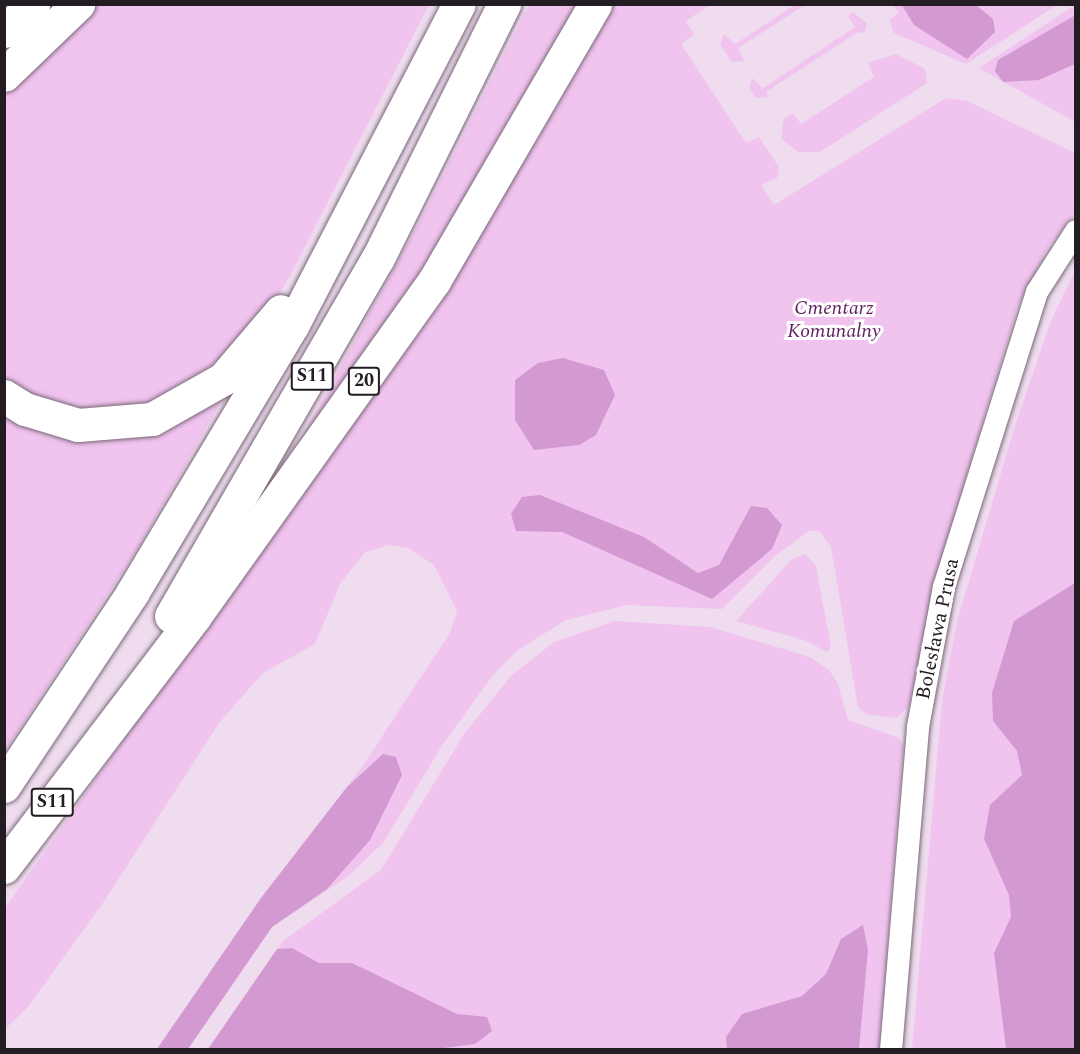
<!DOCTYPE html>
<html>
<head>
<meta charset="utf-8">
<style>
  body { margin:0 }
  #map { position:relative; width:1080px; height:1054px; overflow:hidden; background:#efdcee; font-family:Spectral,serif }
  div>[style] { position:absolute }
  .green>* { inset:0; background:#f1c3ef }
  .forest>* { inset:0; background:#d29ad1 }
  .roads { filter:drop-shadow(0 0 2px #796979) drop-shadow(0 0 2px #796979) }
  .minor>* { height:22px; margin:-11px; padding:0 11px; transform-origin:11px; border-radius:11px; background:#fff }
  .motorway>* { height:33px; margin:-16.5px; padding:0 16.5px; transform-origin:16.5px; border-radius:16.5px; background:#fff }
  span { translate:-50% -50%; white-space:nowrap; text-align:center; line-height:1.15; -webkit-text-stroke:6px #fff; paint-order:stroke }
  .shield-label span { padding:2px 4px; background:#fff; border:2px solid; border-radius:4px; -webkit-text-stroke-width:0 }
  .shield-label { font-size:18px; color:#231c22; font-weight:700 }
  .park-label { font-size:20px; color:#5f1e60; font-style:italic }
  .street-label { font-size:20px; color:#231c22 }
  .frame { position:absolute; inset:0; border:6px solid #231c22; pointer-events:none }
</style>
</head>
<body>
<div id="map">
  <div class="green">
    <div style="clip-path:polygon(95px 5px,429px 5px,290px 276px,270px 309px,216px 369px,148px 408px,64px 410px,5px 381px,5px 89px)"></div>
    <div style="clip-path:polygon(529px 5px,582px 5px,471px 206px,292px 456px,428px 206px)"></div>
    <div style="clip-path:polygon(609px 5px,710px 5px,686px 21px,694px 35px,681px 44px,746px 143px,759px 137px,779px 167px,777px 178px,761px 185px,774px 205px,946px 98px,967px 101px,1075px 153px,1075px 214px,1049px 245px,1017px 308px,944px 550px,909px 706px,896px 718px,866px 714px,858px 707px,831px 547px,819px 531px,809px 531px,775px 556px,722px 609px,627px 605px,566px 620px,518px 650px,493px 675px,443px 744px,383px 843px,347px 877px,272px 927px,188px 1049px,157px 1049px,261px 898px,362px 767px,450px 633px,457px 611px,434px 565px,408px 548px,389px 545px,365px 552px,340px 584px,315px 644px,263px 673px,219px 723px,105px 900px,28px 1007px,5px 1029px,5px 908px,124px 739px)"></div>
    <div style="clip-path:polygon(795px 5px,805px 5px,738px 48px,744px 61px,732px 62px,720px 45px,724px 34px,735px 44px)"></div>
    <div style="clip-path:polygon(893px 5px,1057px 5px,966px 64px,894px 33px,889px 20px,899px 13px)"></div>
    <div style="clip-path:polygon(1075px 5px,1075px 122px,979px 68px)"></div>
    <div style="clip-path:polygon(853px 12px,867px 23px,865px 33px,858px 32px,766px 92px,768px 97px,756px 98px,749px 88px,752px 78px,763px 88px,855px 27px,848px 16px)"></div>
    <div style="clip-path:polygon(896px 54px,925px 69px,927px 83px,820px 152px,798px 152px,781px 138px,784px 118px,793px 113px,801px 124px,874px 77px,868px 63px)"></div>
    <div style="clip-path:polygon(1075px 271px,1075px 1049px,912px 1050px,942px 700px,958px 618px,1015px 426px,1050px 323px)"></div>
    <div style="clip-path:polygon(225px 395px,141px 543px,5px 751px,5px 414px,29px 426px)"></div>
    <div style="clip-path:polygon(805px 554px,816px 566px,831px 647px,827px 652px,804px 640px,736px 621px,791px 560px)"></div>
    <div style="clip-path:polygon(615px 621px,710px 627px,810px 657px,829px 670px,838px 684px,848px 720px,899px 738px,903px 745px,880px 1049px,208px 1050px,283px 941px,381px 870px,464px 734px,511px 676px,554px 642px)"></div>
  </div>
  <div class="forest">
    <div style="clip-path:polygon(902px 5px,976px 5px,993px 19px,995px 32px,967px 59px,914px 25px)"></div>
    <div style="clip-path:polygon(1074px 16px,1075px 64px,1039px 80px,1003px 82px,995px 71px,998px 60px)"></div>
    <div style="clip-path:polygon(563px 358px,604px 370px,615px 395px,596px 435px,579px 445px,534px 450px,515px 420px,515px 380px,538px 363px)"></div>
    <div style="clip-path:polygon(540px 495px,644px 537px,698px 573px,719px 565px,751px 506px,767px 508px,782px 525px,772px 549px,712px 599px,562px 532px,516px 531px,511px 514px,522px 497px)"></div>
    <div style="clip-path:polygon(1075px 583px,1075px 1049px,1006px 1049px,994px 953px,1011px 917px,1009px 895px,984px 839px,990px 805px,1022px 775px,1017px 751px,993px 721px,992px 693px,1014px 621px)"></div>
    <div style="clip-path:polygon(383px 754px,396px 757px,402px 775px,370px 840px,327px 889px,272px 927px,188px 1049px,157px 1049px,261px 898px,347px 787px)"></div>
    <div style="clip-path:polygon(863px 925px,868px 950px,859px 1049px,727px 1049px,726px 1037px,742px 1014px,802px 996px,826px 974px,841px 939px)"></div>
    <div style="clip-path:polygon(292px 948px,319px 963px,352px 963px,457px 1014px,487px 1017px,492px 1031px,475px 1044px,436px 1049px,208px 1049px,277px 949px)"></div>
  </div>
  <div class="roads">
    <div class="minor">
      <div style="left:891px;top:1050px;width:324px;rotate:-85.2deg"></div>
      <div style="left:918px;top:727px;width:142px;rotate:-79.5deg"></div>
      <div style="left:944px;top:587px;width:309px;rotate:-72.5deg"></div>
      <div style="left:1037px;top:292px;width:72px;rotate:-57.4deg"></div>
    </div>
    <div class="motorway">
      <div style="left:4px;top:31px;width:40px;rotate:-43deg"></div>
      <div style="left:4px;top:75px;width:103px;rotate:-43.8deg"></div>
      <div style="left:4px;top:396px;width:25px;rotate:32deg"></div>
      <div style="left:25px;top:409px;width:55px;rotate:16.8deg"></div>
      <div style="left:78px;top:425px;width:74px;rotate:-4.6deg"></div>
      <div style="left:152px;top:419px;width:81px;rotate:-29.4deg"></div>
      <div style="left:223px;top:379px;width:89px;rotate:-49.5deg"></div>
      <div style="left:171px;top:616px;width:414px;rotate:-60deg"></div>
      <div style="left:378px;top:258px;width:284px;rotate:-63.6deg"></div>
      <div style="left:4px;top:786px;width:232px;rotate:-56.4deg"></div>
      <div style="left:132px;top:593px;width:313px;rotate:-59.1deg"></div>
      <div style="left:293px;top:324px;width:360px;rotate:-62.6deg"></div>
      <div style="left:4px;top:867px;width:315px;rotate:-52.7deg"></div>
      <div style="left:195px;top:616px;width:412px;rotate:-54.5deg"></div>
      <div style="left:434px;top:281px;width:320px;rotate:-59.8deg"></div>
    </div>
  </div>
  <div class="shield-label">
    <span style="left:312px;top:376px">S11</span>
    <span style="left:364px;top:381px">20</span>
    <span style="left:52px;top:802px">S11</span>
  </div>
  <div class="park-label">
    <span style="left:834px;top:320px">Cmentarz<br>Komunalny</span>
  </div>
  <div class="street-label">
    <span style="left:938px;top:629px;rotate:-78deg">Bolesława Prusa</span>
  </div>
  <div class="frame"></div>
</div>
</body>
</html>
